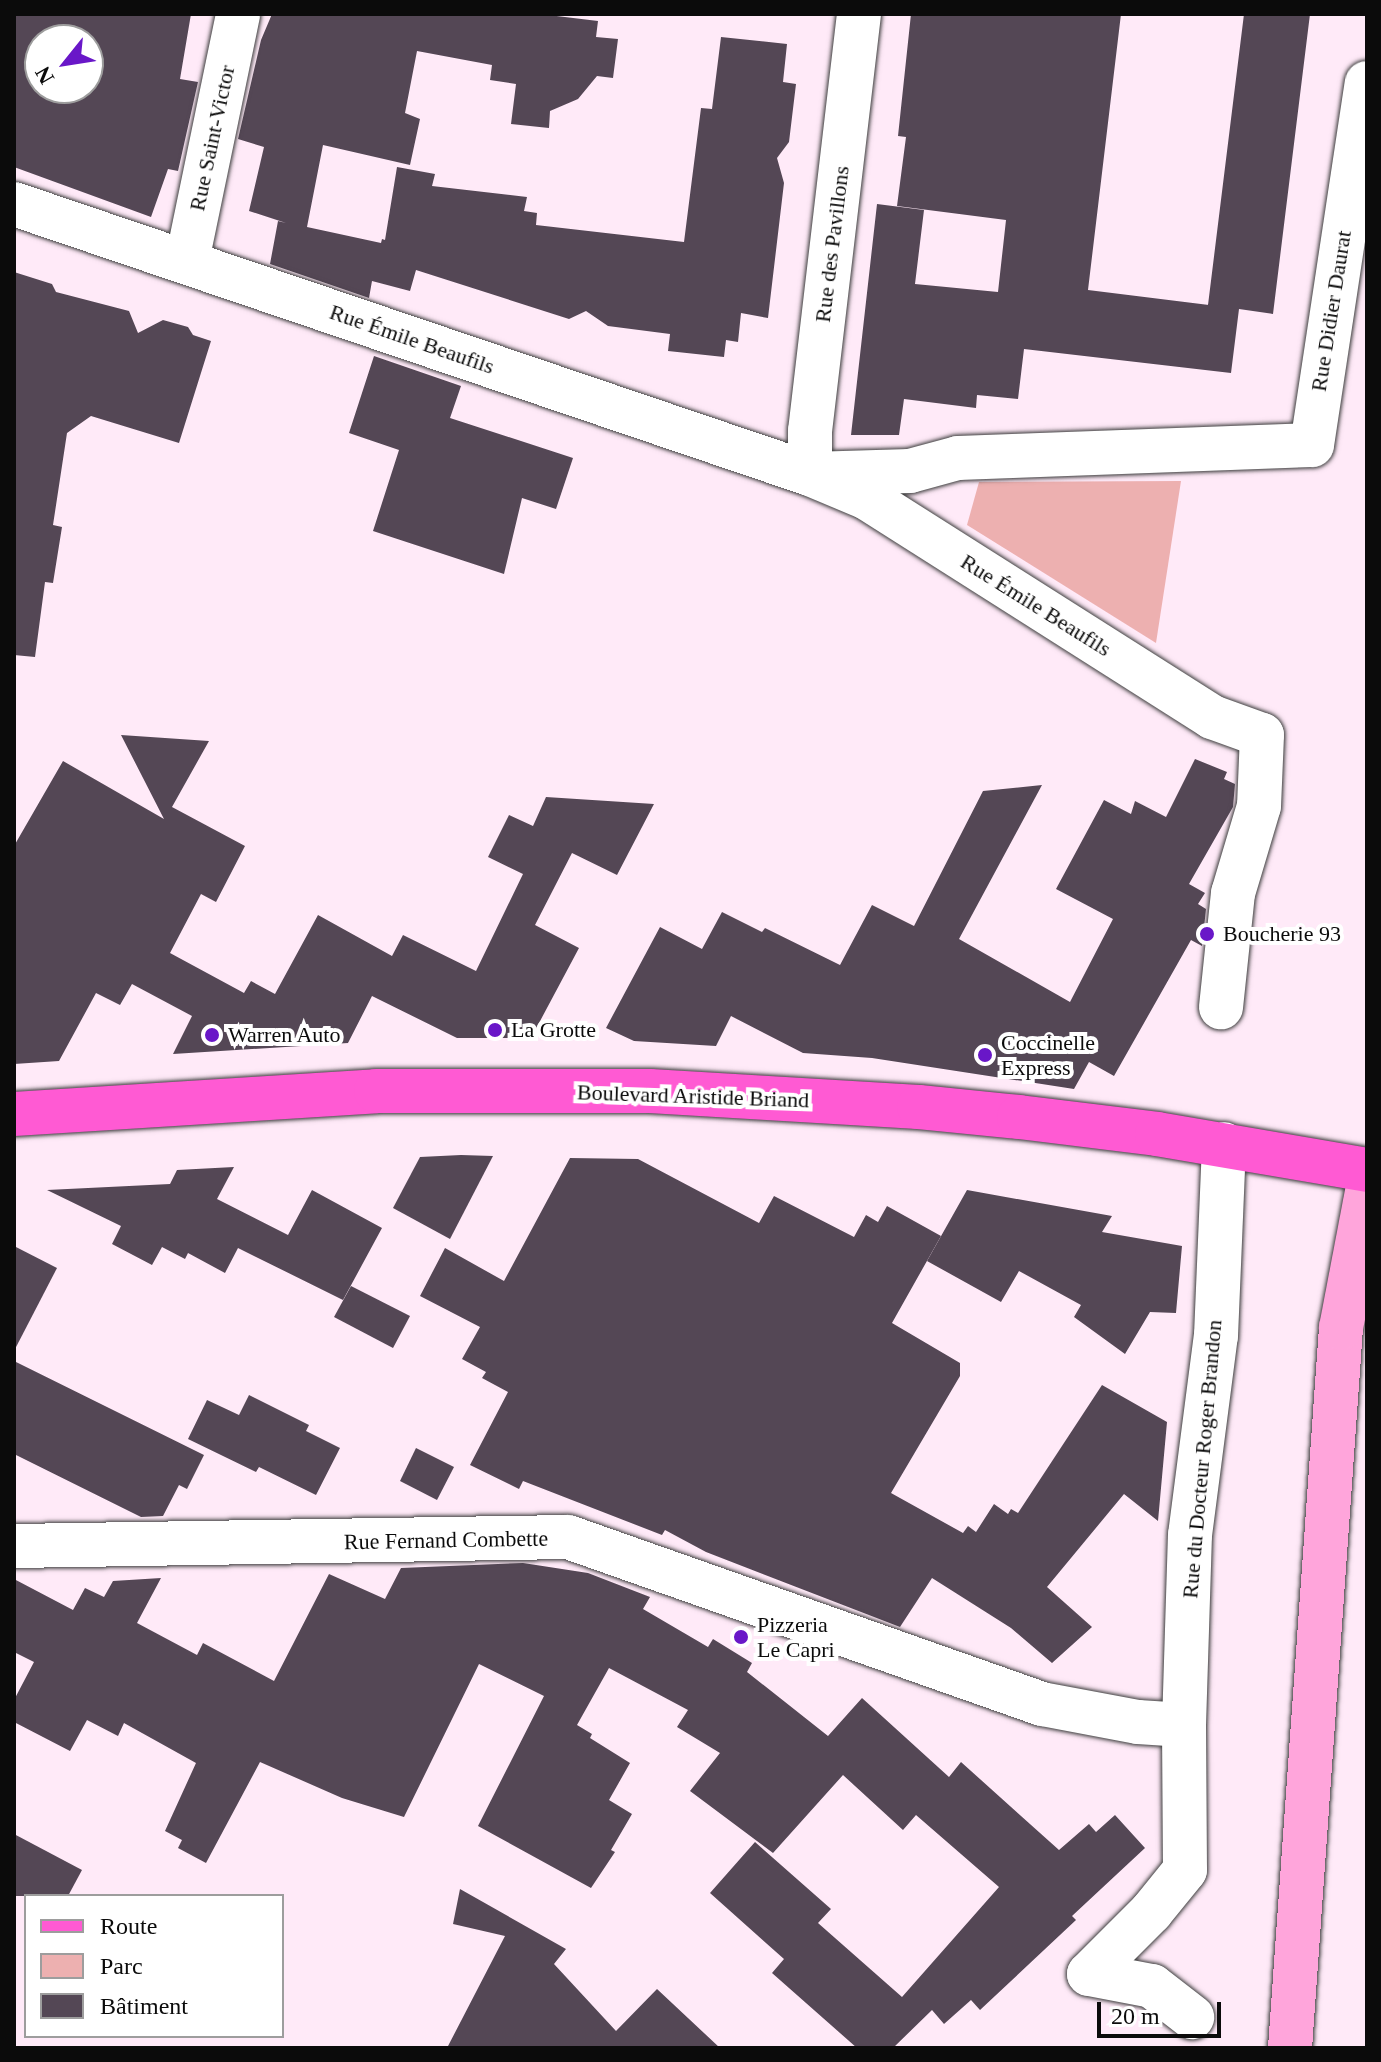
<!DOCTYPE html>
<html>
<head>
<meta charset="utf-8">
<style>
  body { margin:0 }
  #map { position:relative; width:1381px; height:2062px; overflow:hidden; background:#ffeaf8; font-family:"Times New Roman",serif }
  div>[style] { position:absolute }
  .green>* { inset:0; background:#edb0b0 }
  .building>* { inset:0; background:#544755 }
  .roads { filter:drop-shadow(0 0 2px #3e3e3e) drop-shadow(0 0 2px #3e3e3e) }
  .street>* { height:44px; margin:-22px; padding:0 22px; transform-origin:22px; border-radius:22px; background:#fff }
  .secondary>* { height:44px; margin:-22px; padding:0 22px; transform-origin:22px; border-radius:22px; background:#ffa5db }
  .primary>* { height:44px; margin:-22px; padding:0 22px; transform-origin:22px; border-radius:22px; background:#ff5ad3 }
  .dots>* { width:22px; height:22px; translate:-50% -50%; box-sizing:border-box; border:4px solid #fff; border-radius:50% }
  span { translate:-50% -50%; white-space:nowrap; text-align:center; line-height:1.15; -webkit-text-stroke:8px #fff; paint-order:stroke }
  .street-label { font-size:22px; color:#0b0b0b }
  .poi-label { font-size:22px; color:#0b0b0b }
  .left { translate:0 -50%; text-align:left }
  .frame { position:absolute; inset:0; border:16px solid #0b0b0b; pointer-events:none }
  .legend { position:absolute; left:24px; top:1894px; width:260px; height:144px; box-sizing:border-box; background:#fff; border:2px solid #9d9d9d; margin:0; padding:10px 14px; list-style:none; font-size:24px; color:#0b0b0b }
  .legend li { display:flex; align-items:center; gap:16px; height:40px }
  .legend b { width:40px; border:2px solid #9d9d9d }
  .north { position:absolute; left:24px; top:24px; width:80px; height:80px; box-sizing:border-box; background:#fff; border:2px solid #9d9d9d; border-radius:50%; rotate:240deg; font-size:22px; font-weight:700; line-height:32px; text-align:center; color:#0b0b0b }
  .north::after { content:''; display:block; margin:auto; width:28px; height:36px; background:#6917c8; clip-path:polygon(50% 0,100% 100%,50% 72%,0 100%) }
  .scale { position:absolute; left:1097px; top:2002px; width:124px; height:36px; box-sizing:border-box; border:4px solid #0b0b0b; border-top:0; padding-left:10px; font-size:24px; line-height:28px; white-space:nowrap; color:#0b0b0b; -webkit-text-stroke:6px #fff; paint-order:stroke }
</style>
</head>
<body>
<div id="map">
  <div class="green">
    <div style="clip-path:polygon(1181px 481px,1156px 643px,967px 525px,979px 482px)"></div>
  </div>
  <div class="building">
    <div style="clip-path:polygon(evenodd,14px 14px,191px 14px,180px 79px,198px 82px,178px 171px,168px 169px,151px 217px,14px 167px,14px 14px,40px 40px,88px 40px,88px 88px,40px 88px,40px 40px)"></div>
    <div style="clip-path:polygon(272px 14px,540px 14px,598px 21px,596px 37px,618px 39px,613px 78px,597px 76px,578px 99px,550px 111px,549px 128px,511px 124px,516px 84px,490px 80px,492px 65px,417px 51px,405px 113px,420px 119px,410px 165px,323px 145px,307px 227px,381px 243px,382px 239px,385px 240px,397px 167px,435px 174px,432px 186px,527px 197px,524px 211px,537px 213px,536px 225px,684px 242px,701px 108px,712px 109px,721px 37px,787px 44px,783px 82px,796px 84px,789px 142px,777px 158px,784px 183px,768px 318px,741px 313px,738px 342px,726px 340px,724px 357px,668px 351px,670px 334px,608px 326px,586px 311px,569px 319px,416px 270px,410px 291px,372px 281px,369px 298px,270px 264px,278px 221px,286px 223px,249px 211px,264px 147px,238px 139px,261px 40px)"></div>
    <div style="clip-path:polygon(911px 14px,1121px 14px,1088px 290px,1217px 306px,1208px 305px,1244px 14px,1310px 14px,1273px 314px,1239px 309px,1231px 373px,1024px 349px,1018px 399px,977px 395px,976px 408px,904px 399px,899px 435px,851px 435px,877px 204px,924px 210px,915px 284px,998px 292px,1006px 220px,897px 206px,906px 137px,898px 136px)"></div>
    <div style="clip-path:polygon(14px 272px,52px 284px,56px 292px,129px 311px,138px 333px,163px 320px,188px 327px,193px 335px,211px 341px,179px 443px,91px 416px,67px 433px,53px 525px,62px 527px,53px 583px,45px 582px,35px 657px,14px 655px)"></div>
    <div style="clip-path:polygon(374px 356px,461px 386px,450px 418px,573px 458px,556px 509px,522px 498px,504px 574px,373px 531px,399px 450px,349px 433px)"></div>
    <div style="clip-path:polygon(121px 735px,209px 741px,172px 807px,245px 846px,216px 902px,201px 894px,170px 953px,244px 993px,251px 981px,275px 994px,318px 915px,392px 956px,403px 935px,476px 971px,523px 874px,488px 857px,509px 815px,533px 826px,546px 797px,654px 804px,617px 875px,572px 853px,535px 925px,579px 948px,531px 1038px,457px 1038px,372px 996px,348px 1043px,173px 1054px,192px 1016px,132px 984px,120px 1005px,96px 993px,59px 1061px,14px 1064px,14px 846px,63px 761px,164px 819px)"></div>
    <div style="clip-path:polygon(1195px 759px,1227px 772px,1224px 779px,1235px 784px,1233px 807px,1189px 884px,1205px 893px,1198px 904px,1206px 909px,1202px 946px,1191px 940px,1114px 1076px,1089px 1062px,1074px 1089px,872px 1058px,803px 1053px,731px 1016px,716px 1046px,634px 1041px,606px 1028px,660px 927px,702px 949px,722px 912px,762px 932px,765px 928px,840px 965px,872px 905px,914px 926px,983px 791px,1042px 785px,959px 939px,1070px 1002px,1113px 919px,1056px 889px,1104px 800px,1131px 814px,1135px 801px,1166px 817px)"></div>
    <div style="clip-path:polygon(461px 1155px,493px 1156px,450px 1239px,393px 1208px,420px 1157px)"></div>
    <div style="clip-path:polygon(570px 1158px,638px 1159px,759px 1223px,774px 1196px,854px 1237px,866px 1215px,878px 1222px,887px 1206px,941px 1236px,892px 1323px,960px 1363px,960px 1376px,891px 1493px,963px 1533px,968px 1526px,976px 1532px,994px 1504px,1008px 1514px,1011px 1509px,1018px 1513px,1102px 1385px,1167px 1422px,1158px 1521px,1124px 1494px,1047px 1587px,1092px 1627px,1052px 1663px,1011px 1628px,932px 1578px,900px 1627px,706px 1552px,665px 1530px,662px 1535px,523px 1481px,519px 1489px,470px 1465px,508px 1392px,482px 1378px,486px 1372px,462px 1359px,480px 1327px,420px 1296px,445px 1248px,504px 1281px)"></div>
    <div style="clip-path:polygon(234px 1167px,217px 1199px,288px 1235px,312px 1190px,382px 1228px,343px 1300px,238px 1248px,225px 1273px,188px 1253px,185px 1259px,162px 1247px,152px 1265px,112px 1244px,121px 1226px,47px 1190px,170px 1184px,177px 1170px)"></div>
    <div style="clip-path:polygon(967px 1190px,1112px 1216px,1102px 1232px,1182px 1246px,1176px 1313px,1150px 1312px,1125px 1354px,1074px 1317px,1081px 1305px,1019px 1271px,1001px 1302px,927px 1261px)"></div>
    <div style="clip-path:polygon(14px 1246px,57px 1268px,14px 1351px)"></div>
    <div style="clip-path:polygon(351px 1286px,410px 1316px,393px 1348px,334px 1317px)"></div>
    <div style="clip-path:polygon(14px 1361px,204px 1455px,187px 1489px,179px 1485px,163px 1516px,141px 1517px,14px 1454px)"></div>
    <div style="clip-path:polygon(249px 1395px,309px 1425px,306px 1431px,340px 1448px,316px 1495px,259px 1467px,256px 1472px,188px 1439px,207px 1400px,239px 1415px)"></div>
    <div style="clip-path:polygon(416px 1448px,454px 1467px,437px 1500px,400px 1481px)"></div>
    <div style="clip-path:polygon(523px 1563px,588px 1573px,650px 1597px,643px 1609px,708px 1647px,713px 1639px,752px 1663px,747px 1672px,828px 1736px,862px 1698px,949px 1777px,961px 1762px,1059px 1850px,1089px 1824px,1096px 1832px,1115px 1815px,1145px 1848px,1072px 1916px,1076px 1920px,980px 2010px,971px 2000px,944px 2024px,932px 2010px,893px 2048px,857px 2048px,772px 1973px,784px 1959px,710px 1893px,755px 1842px,831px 1909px,818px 1923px,902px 1997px,999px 1887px,916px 1815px,903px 1830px,843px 1775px,773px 1853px,690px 1791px,720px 1753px,677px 1727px,688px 1710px,609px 1668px,577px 1725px,592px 1734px,590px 1738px,630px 1763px,609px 1800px,632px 1814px,611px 1850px,615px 1852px,591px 1888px,478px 1826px,544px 1696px,479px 1664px,404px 1817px,342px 1798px,260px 1762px,206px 1863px,178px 1848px,182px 1840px,165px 1831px,196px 1763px,124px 1723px,118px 1736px,87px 1720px,70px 1751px,14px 1722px,14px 1700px,34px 1662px,14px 1652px,14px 1579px,73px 1610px,85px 1588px,104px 1597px,113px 1581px,161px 1578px,137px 1623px,197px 1655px,203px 1643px,274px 1681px,329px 1574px,385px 1599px,401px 1568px)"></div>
    <div style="clip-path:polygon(14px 1834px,82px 1870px,68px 1896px,14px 1896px)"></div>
    <div style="clip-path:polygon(460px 1889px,566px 1949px,554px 1964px,616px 2031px,657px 1989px,720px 2048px,447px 2048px,505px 1936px,453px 1924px)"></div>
  </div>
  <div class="roads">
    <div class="street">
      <div style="left:859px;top:14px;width:420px;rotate:96.7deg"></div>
      <div style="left:810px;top:431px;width:43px;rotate:90deg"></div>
      <div style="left:810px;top:474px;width:100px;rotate:-1.7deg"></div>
      <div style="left:910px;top:471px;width:50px;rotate:-15.2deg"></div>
      <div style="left:958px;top:458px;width:354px;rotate:-2.1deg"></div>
      <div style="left:1312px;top:445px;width:366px;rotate:-81.4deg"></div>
      <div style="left:14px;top:204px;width:841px;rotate:18.74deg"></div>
      <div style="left:810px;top:474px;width:62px;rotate:22.8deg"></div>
      <div style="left:867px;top:498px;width:409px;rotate:32.4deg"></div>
      <div style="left:1212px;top:717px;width:53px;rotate:19.8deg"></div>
      <div style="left:1262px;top:735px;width:71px;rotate:92.4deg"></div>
      <div style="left:1259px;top:806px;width:91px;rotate:106.6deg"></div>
      <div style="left:1233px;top:893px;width:115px;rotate:96deg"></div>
      <div style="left:187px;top:261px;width:252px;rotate:-78.3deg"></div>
      <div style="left:14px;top:1546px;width:554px;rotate:-0.93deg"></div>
      <div style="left:568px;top:1537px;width:503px;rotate:19.41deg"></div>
      <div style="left:1042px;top:1704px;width:98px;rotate:10.6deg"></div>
      <div style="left:1138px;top:1722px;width:46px;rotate:3.7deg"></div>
      <div style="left:1089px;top:1974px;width:88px;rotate:-45deg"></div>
      <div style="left:1151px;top:1912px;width:54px;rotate:-51deg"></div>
      <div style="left:1185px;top:1870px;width:145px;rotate:-90.4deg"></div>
      <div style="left:1184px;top:1725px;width:190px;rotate:-88.2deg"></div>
      <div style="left:1190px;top:1535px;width:201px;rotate:-82.6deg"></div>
      <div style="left:1216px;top:1336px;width:192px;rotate:-87.6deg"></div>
      <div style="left:1089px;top:1974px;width:64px;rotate:10.8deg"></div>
      <div style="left:1152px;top:1986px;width:51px;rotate:37.8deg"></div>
    </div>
    <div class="secondary">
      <div style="left:1290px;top:2048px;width:722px;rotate:-85.95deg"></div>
      <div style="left:1341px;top:1328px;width:138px;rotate:-79.2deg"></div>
    </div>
    <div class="primary">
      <div style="left:14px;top:1114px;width:363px;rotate:-3.6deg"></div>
      <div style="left:376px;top:1091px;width:274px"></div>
      <div style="left:650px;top:1091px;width:269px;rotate:3.4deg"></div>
      <div style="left:919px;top:1107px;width:100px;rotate:5.7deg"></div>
      <div style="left:1019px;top:1117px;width:139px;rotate:7deg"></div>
      <div style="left:1157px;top:1134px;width:213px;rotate:9.7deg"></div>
    </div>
  </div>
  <div class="dots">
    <div style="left:1207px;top:934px;background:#6917c8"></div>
    <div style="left:495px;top:1030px;background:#6917c8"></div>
    <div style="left:212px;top:1035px;background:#6917c8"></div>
    <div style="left:985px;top:1055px;background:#6917c8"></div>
    <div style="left:741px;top:1637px;background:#6917c8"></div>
  </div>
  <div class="street-label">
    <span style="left:212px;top:138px;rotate:-78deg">Rue Saint-Victor</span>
    <span style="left:832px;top:244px;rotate:-83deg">Rue des Pavillons</span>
    <span style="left:1331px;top:311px;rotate:-81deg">Rue Didier Daurat</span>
    <span style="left:412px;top:339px;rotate:19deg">Rue Émile Beaufils</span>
    <span style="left:1036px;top:605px;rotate:32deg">Rue Émile Beaufils</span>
    <span style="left:693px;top:1096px;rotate:2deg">Boulevard Aristide Briand</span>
    <span style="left:1202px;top:1459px;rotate:-85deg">Rue du Docteur Roger Brandon</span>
    <span style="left:446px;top:1540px;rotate:-1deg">Rue Fernand Combette</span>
  </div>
  <div class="poi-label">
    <span class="left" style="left:1223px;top:934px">Boucherie 93</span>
    <span class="left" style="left:511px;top:1030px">La Grotte</span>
    <span class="left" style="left:228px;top:1035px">Warren Auto</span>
    <span class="left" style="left:1001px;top:1055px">Coccinelle<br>Express</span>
    <span class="left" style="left:757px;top:1637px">Pizzeria<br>Le Capri</span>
  </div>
  <div class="frame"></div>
  <ul class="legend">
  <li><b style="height:10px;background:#ff5ad3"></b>Route</li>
  <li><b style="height:22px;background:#edb0b0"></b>Parc</li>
  <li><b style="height:22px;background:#544755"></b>Bâtiment</li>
  </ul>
  <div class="north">N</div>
  <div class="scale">20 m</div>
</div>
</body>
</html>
